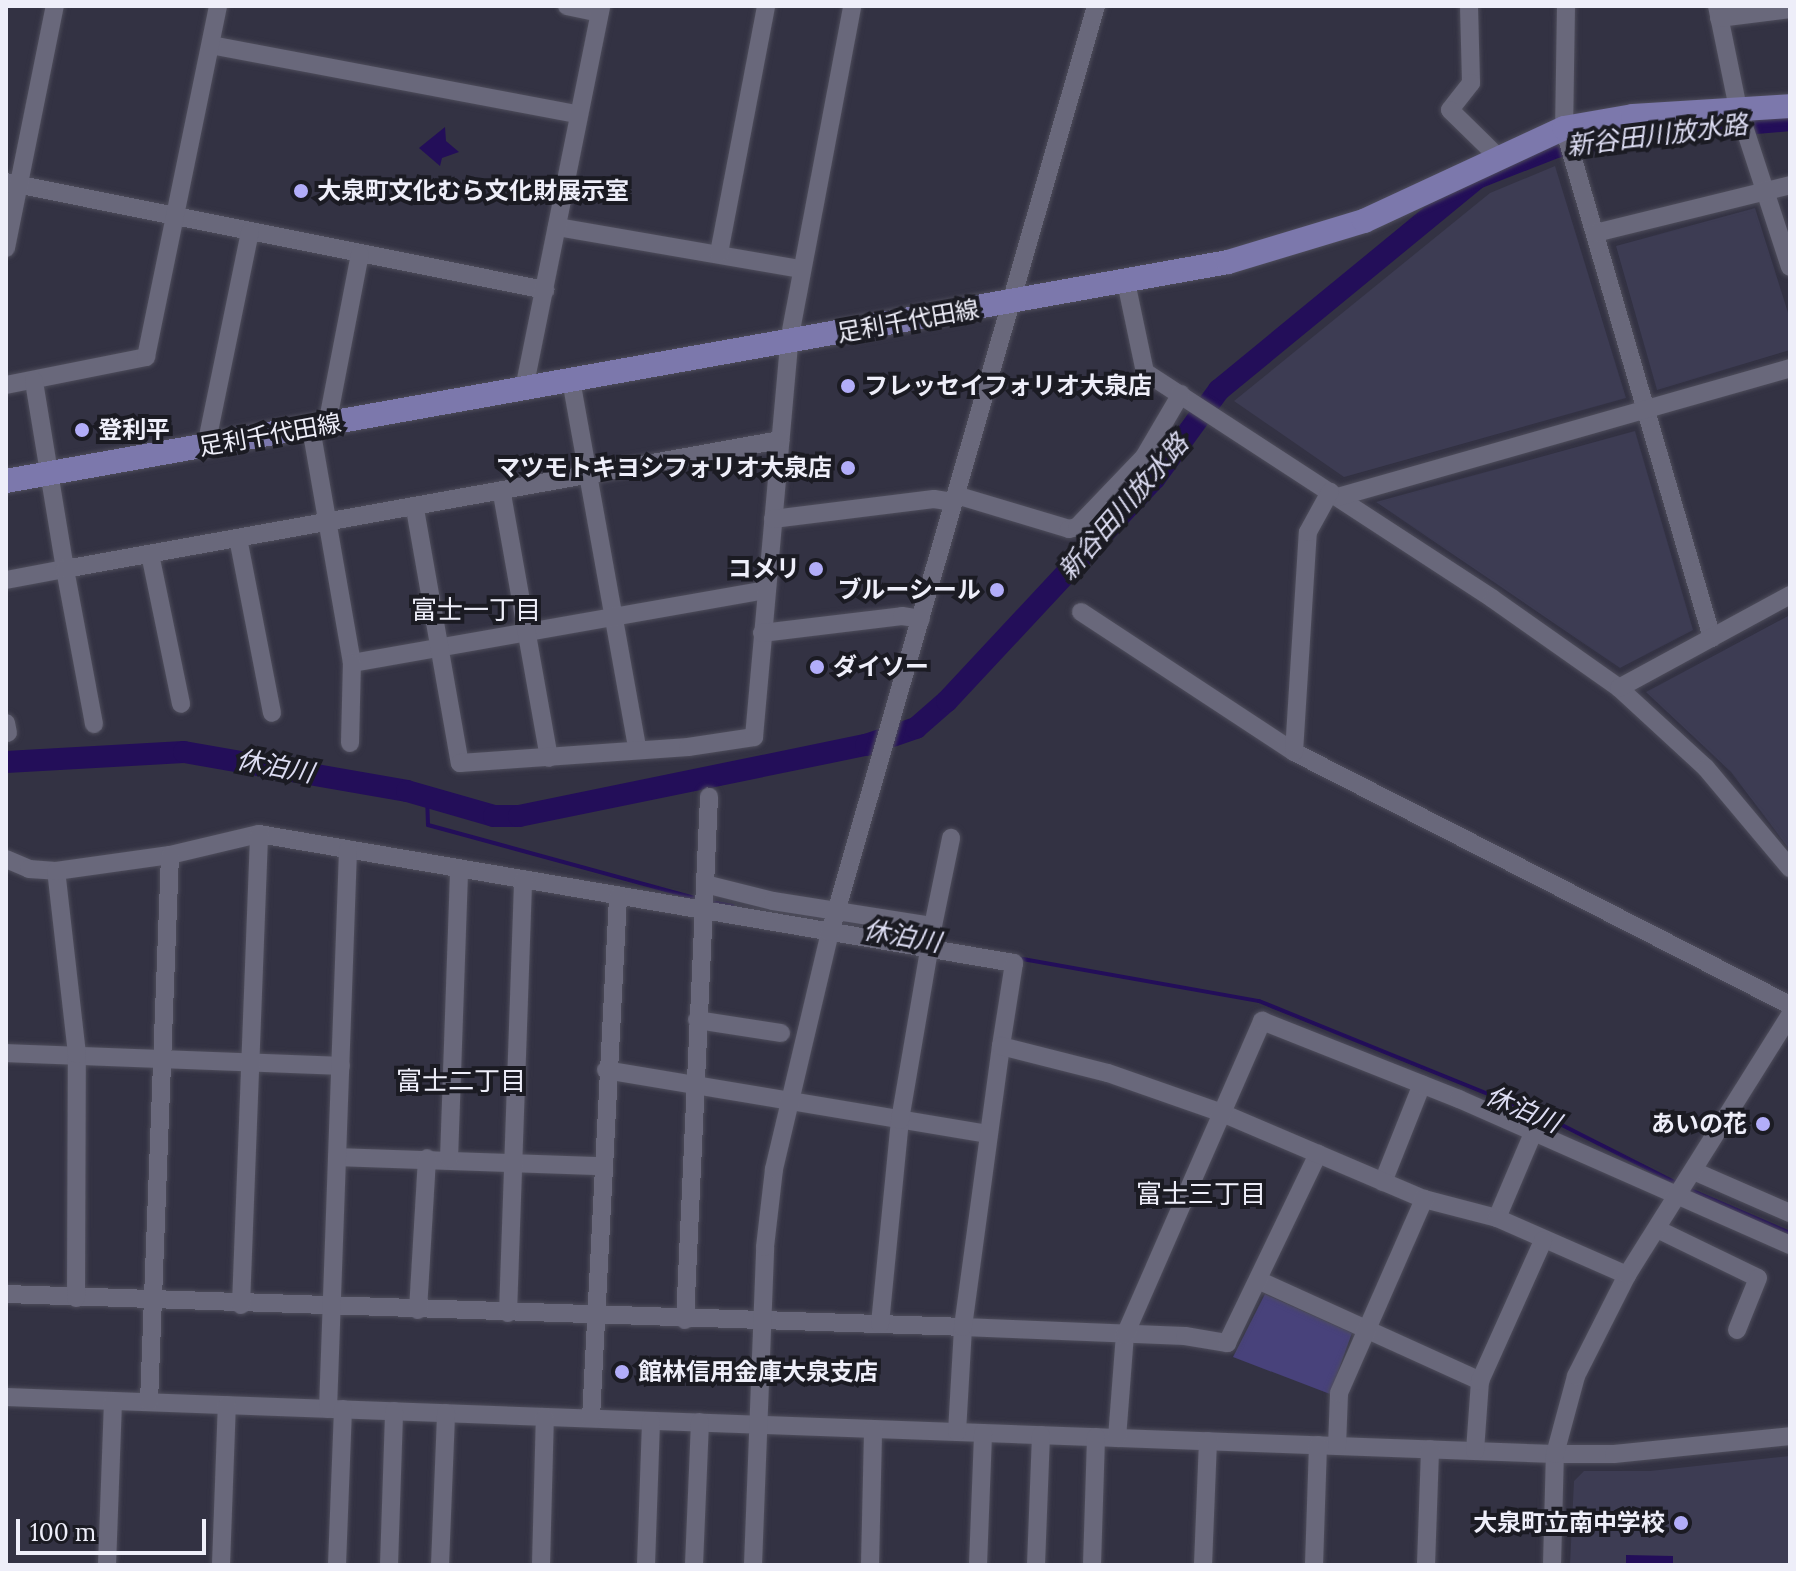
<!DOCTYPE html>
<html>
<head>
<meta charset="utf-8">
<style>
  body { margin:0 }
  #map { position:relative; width:1796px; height:1571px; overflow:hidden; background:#333243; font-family:Lora,"Noto Sans JP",serif }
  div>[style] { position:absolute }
  .built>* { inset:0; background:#3d3c53 }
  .green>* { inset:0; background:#48427b }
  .water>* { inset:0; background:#230e59 }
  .stream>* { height:4px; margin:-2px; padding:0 2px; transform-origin:2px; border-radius:2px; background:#230e59 }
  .river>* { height:22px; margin:-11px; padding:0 11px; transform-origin:11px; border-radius:11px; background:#230e59 }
  .roads { filter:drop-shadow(0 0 2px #4e4d5b) drop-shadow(0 0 2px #4e4d5b) }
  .minor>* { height:18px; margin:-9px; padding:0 9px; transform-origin:9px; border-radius:9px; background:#69687b }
  .major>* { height:24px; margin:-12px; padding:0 12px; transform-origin:12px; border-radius:12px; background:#7c78ac }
  .dots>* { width:22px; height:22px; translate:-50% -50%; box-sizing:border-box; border:4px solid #1b1b23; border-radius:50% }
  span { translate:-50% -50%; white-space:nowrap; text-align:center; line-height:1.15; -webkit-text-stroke:8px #1b1b23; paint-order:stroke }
  .poi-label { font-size:24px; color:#eeeef9; font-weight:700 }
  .left { translate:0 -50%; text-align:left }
  .right { translate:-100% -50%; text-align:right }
  .street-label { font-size:24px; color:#eeeef9 }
  .water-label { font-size:26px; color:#ddddf3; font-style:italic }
  .neighbourhood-label { font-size:26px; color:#eeeef9 }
  .frame { position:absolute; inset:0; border:8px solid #eeeef9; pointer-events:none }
  .scale { position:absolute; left:16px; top:1519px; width:190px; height:36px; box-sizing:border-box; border:4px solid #eeeef9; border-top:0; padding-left:10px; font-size:24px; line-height:28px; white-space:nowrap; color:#eeeef9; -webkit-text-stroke:6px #1b1b23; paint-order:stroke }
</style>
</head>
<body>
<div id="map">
  <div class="built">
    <div style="clip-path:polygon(1555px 166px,1626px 398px,1344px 477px,1234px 401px,1490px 193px)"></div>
    <div style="clip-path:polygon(1755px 208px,1790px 319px,1790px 350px,1657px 390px,1616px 246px)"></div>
    <div style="clip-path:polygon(1635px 431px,1693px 630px,1620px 668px,1376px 502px)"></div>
    <div style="clip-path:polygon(1790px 615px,1790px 850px,1731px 772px,1646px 692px)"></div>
    <div style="clip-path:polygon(1790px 1456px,1790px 1565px,1570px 1565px,1574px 1481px,1584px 1471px,1650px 1471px)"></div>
  </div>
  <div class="green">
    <div style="clip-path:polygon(1265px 1294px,1352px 1333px,1330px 1394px,1233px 1357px)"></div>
  </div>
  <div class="water">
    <div style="clip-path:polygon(445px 127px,446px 141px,459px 152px,442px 158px,440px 166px,419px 148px)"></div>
    <div style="clip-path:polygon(1626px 1555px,1673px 1556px,1673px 1565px,1626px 1565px)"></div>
  </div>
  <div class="stream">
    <div style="left:427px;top:796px;width:29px;rotate:88deg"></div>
    <div style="left:428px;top:825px;width:280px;rotate:15.3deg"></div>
    <div style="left:710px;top:902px;width:23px;rotate:10deg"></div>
    <div style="left:1017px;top:958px;width:246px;rotate:10.1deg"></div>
    <div style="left:1259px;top:1001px;width:316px;rotate:22.1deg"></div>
    <div style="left:1552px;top:1120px;width:141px;rotate:26.9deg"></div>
    <div style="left:1686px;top:1188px;width:113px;rotate:23.4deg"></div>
  </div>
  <div class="river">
    <div style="left:6px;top:762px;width:178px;rotate:-3.2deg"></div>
    <div style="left:184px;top:752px;width:226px;rotate:9.9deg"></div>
    <div style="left:407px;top:791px;width:91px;rotate:16deg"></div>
    <div style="left:494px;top:816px;width:25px"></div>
    <div style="left:519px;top:816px;width:354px;rotate:-11.6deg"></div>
    <div style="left:866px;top:745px;width:53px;rotate:-18.8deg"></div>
    <div style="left:916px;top:728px;width:41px;rotate:-41.1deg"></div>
    <div style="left:947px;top:701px;width:305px;rotate:-47deg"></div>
    <div style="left:1155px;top:478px;width:109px;rotate:-54deg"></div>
    <div style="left:1219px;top:390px;width:334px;rotate:-39.4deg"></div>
    <div style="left:1477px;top:178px;width:85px;rotate:-21.4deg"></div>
    <div style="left:1556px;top:147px;width:70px;rotate:-10.7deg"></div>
    <div style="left:1625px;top:134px;width:166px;rotate:-4.8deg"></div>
  </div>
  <div class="roads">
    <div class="minor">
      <div style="left:567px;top:6px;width:33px;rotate:12deg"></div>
      <div style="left:1469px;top:6px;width:77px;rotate:88.5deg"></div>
      <div style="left:1471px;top:83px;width:34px;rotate:128deg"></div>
      <div style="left:1450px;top:110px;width:66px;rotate:44.4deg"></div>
      <div style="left:1566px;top:6px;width:122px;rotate:90.9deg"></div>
      <div style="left:1564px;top:128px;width:531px;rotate:73.82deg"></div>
      <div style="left:1717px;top:6px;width:104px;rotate:78.4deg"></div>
      <div style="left:1738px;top:108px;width:167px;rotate:71.9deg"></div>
      <div style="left:1719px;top:18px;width:72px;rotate:-7.2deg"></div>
      <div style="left:211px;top:45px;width:372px;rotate:10.7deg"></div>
      <div style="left:6px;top:182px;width:550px;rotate:11.33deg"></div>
      <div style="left:557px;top:227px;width:248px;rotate:9.8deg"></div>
      <div style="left:1595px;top:233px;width:201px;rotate:-13.8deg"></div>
      <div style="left:6px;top:248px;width:247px;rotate:-78.6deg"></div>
      <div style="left:719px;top:253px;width:251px;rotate:-79.2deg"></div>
      <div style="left:1126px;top:282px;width:92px;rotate:78.1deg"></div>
      <div style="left:1145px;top:372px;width:415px;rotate:33.1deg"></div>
      <div style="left:1493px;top:599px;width:154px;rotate:35.2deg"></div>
      <div style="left:1619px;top:688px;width:118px;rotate:42.6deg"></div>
      <div style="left:1706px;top:768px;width:131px;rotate:50deg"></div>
      <div style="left:571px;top:380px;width:372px;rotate:79.8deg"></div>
      <div style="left:6px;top:385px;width:143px;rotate:-11.3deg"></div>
      <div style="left:146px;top:357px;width:358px;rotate:-78.4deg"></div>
      <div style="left:524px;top:389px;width:391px;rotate:-78.6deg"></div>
      <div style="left:327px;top:425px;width:174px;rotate:-79.1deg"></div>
      <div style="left:311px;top:428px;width:239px;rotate:80.1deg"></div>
      <div style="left:352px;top:663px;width:420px;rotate:-10deg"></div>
      <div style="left:206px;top:446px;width:219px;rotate:-78.4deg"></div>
      <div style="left:502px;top:494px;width:268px;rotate:79.9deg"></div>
      <div style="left:956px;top:495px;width:118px;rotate:16.7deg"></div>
      <div style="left:1069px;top:529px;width:8px;rotate:-14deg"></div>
      <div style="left:1077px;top:527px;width:97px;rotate:-46.3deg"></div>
      <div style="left:1144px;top:457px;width:73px;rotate:-59.6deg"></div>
      <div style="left:1338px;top:497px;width:470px;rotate:-15.9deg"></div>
      <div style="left:415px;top:509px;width:258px;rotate:80deg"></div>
      <div style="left:460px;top:763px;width:229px;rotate:-4deg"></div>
      <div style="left:688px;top:747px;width:67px;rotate:-8.6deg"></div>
      <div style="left:754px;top:737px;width:398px;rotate:-84.9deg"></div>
      <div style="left:789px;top:341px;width:341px;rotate:-79.3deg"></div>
      <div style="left:773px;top:519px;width:162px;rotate:-7.1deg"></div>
      <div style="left:934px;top:499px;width:20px;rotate:9deg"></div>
      <div style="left:238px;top:538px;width:178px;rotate:79deg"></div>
      <div style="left:150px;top:554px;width:153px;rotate:78.3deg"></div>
      <div style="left:6px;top:580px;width:60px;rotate:-10.6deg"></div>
      <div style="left:65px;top:569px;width:191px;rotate:-99.4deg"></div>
      <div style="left:1081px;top:612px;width:255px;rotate:33.3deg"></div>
      <div style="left:1294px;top:752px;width:557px;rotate:27.03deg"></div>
      <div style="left:762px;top:633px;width:141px;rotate:-6.9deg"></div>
      <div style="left:902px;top:616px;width:19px;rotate:9deg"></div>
      <div style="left:1619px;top:688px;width:195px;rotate:-28.5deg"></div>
      <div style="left:6px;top:723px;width:10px;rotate:79deg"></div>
      <div style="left:94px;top:724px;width:158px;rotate:-100.6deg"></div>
      <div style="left:65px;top:569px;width:727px;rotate:-10.23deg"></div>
      <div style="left:350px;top:743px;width:80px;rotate:-88.6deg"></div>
      <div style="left:1294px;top:752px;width:220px;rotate:-86.4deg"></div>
      <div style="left:1308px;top:532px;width:46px;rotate:-61.2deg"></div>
      <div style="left:6px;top:859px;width:25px;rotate:23deg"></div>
      <div style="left:29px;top:869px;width:27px;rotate:4deg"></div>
      <div style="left:709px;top:885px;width:66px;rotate:14deg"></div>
      <div style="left:773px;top:901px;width:162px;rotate:8.9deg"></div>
      <div style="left:933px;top:926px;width:90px;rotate:-78.4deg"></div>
      <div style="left:697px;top:1020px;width:85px;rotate:8.8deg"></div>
      <div style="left:6px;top:1053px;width:335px;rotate:2.2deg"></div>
      <div style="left:606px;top:1070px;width:388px;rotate:9.5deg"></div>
      <div style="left:337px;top:1157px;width:264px;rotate:2deg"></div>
      <div style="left:449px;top:1159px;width:290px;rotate:-88deg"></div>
      <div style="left:1696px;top:1172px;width:103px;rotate:23.6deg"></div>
      <div style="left:1383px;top:1182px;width:105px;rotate:-68.3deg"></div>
      <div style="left:1497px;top:1218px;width:95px;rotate:-67deg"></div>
      <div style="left:1657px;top:1229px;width:112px;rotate:25.9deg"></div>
      <div style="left:1758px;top:1278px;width:56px;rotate:112deg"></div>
      <div style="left:1260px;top:1281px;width:242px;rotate:24.4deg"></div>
      <div style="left:6px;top:1294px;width:958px;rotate:1.97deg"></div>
      <div style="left:963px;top:1327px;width:222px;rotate:2.3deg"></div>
      <div style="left:1185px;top:1336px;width:43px;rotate:9.5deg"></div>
      <div style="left:1227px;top:1343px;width:210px;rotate:-64.3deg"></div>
      <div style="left:76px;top:1298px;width:244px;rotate:-89.8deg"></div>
      <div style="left:77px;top:1054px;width:184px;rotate:-96.5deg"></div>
      <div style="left:56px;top:871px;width:115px;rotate:-8deg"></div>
      <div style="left:170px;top:855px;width:91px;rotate:-13.3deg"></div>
      <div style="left:259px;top:834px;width:766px;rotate:9.7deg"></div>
      <div style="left:1014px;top:963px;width:84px;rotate:98.9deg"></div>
      <div style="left:241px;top:1305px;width:471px;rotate:-87.8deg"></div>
      <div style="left:418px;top:1310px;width:152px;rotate:-86.6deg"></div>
      <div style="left:508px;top:1313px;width:434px;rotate:-88deg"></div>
      <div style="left:685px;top:1320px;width:524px;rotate:-87.37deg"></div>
      <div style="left:880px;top:1324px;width:205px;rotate:-84.4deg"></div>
      <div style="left:900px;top:1120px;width:171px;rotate:-80.3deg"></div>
      <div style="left:6px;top:1397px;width:1550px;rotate:2.11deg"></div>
      <div style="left:1555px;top:1454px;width:59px"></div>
      <div style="left:1614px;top:1454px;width:177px;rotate:-5.8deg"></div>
      <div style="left:149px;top:1402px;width:547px;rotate:-87.8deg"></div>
      <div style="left:328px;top:1409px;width:560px;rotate:-87.95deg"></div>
      <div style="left:591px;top:1418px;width:522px;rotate:-87.03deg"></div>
      <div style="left:957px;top:1432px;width:105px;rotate:-86.7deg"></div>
      <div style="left:963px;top:1327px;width:284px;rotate:-82.3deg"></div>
      <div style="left:1001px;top:1046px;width:110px;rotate:14.2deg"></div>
      <div style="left:1108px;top:1073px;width:121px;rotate:19.3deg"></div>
      <div style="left:1222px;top:1113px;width:220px;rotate:23.1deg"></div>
      <div style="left:1424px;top:1199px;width:75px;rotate:14.6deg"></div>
      <div style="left:1497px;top:1218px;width:142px;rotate:23.7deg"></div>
      <div style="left:1117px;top:1438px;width:103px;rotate:-85.6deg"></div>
      <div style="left:1125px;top:1335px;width:343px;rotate:-66.4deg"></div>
      <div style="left:1262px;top:1021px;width:212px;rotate:21.6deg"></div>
      <div style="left:1459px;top:1099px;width:362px;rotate:23.8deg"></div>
      <div style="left:1337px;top:1446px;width:53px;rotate:-87.8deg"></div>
      <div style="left:1339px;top:1393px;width:212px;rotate:-66.3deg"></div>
      <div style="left:1475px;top:1451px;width:70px;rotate:-85.9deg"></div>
      <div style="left:1480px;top:1381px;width:154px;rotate:-65.8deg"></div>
      <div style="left:107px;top:1565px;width:164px;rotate:-87.9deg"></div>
      <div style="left:221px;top:1565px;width:160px;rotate:-87.9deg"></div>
      <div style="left:337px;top:1565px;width:156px;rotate:-87.8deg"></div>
      <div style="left:389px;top:1565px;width:154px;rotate:-88.1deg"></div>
      <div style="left:440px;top:1565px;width:152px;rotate:-87.7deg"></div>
      <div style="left:541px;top:1565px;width:148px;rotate:-88.5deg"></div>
      <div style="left:646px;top:1565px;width:144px;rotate:-88deg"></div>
      <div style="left:694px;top:1565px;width:143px;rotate:-87.6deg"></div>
      <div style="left:753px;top:1565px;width:318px;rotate:-87.8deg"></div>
      <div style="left:765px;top:1247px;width:79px;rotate:-83.4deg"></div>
      <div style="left:774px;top:1169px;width:243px;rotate:-76.7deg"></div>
      <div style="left:830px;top:933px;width:964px;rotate:-73.99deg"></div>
      <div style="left:870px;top:1565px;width:136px;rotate:-88.7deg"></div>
      <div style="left:978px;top:1565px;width:132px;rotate:-87.8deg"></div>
      <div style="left:1036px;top:1565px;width:130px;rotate:-87.8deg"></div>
      <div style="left:1092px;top:1565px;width:128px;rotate:-88.2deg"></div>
      <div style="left:1203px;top:1565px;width:124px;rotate:-87.7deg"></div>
      <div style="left:1314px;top:1565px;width:120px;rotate:-88.1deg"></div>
      <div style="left:1426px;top:1565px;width:116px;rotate:-88deg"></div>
      <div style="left:1552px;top:1565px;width:111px;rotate:-88.5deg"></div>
      <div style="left:1555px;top:1454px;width:81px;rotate:-74.9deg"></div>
      <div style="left:1576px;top:1376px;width:113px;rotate:-63.2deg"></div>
      <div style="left:1627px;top:1275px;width:307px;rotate:-57.9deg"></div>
    </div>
    <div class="major">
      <div style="left:6px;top:481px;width:1241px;rotate:-10.16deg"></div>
      <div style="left:1228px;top:262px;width:142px;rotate:-16.8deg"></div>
      <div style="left:1364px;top:221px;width:221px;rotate:-24.9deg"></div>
      <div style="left:1564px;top:128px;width:70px;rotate:-9.9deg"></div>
      <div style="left:1633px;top:116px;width:157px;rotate:-3.6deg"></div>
    </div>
  </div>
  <div class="dots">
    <div style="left:301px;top:191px;background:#b2adf9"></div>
    <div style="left:848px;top:386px;background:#b2adf9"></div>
    <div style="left:82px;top:430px;background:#b2adf9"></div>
    <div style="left:848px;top:468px;background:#b2adf9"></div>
    <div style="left:816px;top:569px;background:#b2adf9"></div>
    <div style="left:997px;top:590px;background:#b2adf9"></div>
    <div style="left:817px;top:667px;background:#b2adf9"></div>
    <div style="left:1763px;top:1124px;background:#b2adf9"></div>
    <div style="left:622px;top:1372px;background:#b2adf9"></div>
    <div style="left:1681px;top:1523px;background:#b2adf9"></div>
  </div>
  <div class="poi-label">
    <span class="left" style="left:317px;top:191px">大泉町文化むら文化財展示室</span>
    <span class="left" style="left:864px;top:386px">フレッセイフォリオ大泉店</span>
    <span class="left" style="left:98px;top:430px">登利平</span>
    <span class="right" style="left:832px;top:468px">マツモトキヨシフォリオ大泉店</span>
    <span class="right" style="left:800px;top:569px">コメリ</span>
    <span class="right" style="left:981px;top:590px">ブルーシール</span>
    <span class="left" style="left:833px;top:667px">ダイソー</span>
    <span class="right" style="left:1747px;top:1124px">あいの花</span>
    <span class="left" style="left:638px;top:1372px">館林信用金庫大泉支店</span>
    <span class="right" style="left:1665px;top:1523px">大泉町立南中学校</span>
  </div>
  <div class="street-label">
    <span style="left:908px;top:321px;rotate:-10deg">足利千代田線</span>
    <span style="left:270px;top:435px;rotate:-10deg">足利千代田線</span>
  </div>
  <div class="water-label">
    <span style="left:1657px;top:135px;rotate:-7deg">新谷田川放水路</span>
    <span style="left:1123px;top:507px;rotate:-49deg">新谷田川放水路</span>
    <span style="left:275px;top:766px;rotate:11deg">休泊川</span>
    <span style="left:902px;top:936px;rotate:10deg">休泊川</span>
    <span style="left:1523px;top:1109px;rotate:23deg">休泊川</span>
  </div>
  <div class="neighbourhood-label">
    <span style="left:476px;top:610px">富士一丁目</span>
    <span style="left:461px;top:1081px">富士二丁目</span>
    <span style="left:1201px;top:1194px">富士三丁目</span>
  </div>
  <div class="frame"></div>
  <div class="scale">100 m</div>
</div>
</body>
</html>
